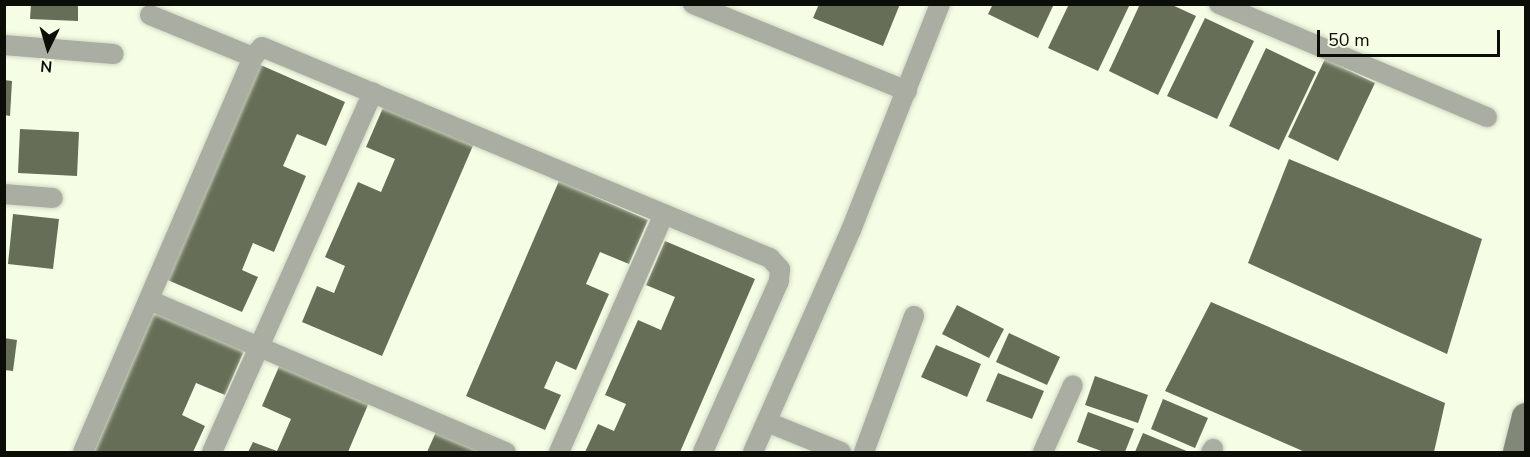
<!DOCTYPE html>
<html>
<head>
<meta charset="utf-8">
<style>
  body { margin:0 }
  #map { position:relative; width:1530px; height:457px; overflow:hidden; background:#f5fee5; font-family:"Nunito Sans",sans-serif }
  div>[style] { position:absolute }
  .building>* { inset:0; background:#666e58 }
  .roads { filter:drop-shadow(0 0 2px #d0d8c1) drop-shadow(0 0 2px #d0d8c1) }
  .street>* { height:20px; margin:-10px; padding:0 10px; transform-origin:10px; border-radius:10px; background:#a9ada2 }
  .secondary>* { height:28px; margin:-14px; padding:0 14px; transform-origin:14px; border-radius:14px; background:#828878 }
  span { translate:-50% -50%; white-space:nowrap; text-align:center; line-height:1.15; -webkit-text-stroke:5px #f5fee5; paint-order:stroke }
  .frame { position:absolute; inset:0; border:6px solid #0b0e06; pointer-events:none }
  .north { position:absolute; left:18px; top:18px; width:60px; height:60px; -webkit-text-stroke:4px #f5fee5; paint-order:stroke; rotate:185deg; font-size:16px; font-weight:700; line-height:24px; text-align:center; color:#0b0e06 }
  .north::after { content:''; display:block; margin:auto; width:21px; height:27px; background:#0b0e06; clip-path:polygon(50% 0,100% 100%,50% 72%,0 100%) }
  .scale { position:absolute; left:1317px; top:30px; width:183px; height:27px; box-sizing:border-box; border:3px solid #0b0e06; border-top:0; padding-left:8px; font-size:18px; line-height:21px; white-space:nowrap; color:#0b0e06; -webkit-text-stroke:4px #f5fee5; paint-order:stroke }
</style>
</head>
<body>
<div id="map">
  <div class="building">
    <div style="clip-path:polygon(31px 4px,78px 4px,78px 21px,30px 19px)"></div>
    <div style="clip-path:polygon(819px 4px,900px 4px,883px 46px,813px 18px)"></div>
    <div style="clip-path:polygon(993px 4px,1054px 4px,1038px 38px,988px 14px)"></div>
    <div style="clip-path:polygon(1069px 4px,1130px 4px,1098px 71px,1048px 48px)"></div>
    <div style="clip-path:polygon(1140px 4px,1170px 4px,1196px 16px,1158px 95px,1109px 71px)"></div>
    <div style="clip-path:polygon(1205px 18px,1254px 41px,1217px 119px,1167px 96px)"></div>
    <div style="clip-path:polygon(1266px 48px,1316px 72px,1279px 150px,1229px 126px)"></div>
    <div style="clip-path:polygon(1325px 59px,1375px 83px,1338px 161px,1288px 137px)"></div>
    <div style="clip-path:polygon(256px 63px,345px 102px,326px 146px,297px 134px,283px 166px,306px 176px,274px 252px,253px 243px,242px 270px,258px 277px,242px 312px,163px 278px)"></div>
    <div style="clip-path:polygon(4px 80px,12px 81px,10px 116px,4px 115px)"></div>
    <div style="clip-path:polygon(385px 103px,475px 141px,382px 356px,302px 322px,317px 286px,334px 293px,345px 266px,325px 257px,358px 182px,381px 192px,395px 159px,366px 147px)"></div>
    <div style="clip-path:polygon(20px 129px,79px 132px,77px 176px,18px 173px)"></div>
    <div style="clip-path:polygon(1289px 159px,1482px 239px,1447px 354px,1248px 263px)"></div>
    <div style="clip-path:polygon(559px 181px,648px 220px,629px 264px,600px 252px,586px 284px,609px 294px,576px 370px,556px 361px,544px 388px,561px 395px,545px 430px,466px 396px)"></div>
    <div style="clip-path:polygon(13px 214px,59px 219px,53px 269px,8px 264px)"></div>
    <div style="clip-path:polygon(665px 241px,755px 279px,680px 452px,585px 452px,598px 424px,614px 431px,626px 404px,605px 395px,638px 320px,661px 330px,675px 297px,646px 285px)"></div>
    <div style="clip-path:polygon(1211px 302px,1445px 403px,1434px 452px,1305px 452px,1165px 391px)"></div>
    <div style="clip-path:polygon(957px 305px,1004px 329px,989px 358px,942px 334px)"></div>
    <div style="clip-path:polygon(154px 312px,244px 351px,225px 395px,196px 383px,182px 415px,205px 426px,193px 452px,94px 452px)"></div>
    <div style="clip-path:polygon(1009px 333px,1060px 357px,1047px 385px,996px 362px)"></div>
    <div style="clip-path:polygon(4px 338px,17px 340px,13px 371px,4px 370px)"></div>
    <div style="clip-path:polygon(936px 345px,981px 364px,967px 397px,921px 377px)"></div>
    <div style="clip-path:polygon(281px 362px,370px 400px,348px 452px,248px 452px,253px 442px,277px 451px,291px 419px,262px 406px)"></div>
    <div style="clip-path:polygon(998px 373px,1044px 391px,1032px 419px,986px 401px)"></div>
    <div style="clip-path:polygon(1095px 376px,1148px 395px,1138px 423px,1085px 405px)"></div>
    <div style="clip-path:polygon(1163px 399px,1208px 418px,1195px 448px,1151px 429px)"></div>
    <div style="clip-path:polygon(1088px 412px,1134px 429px,1125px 452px,1104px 452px,1077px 442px)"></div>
    <div style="clip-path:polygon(436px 432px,484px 452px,427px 452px)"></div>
    <div style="clip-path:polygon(1143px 433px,1189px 452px,1135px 452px)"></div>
  </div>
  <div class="roads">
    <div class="street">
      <div style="left:693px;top:4px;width:231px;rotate:22.1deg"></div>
      <div style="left:1219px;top:4px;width:291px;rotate:22.9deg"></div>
      <div style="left:150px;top:15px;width:111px;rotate:22.2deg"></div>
      <div style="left:4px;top:45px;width:110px;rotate:4.7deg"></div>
      <div style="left:4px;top:194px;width:49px;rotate:4.7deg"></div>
      <div style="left:149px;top:300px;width:388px;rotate:23.1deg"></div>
      <div style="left:767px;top:422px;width:80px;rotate:22.1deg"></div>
      <div style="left:83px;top:452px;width:430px;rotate:-66.7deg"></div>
      <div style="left:253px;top:57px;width:13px;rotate:-48deg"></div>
      <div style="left:262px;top:47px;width:550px;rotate:22.56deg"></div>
      <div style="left:770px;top:258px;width:15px;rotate:48deg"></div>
      <div style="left:780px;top:269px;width:12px;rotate:95deg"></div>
      <div style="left:779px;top:281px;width:187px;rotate:114deg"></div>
      <div style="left:212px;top:452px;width:394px;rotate:-65.9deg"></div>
      <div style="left:559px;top:452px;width:260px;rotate:-66.2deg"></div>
      <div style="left:753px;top:452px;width:243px;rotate:-66.2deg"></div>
      <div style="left:851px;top:230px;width:243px;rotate:-68.5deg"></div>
      <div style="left:864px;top:452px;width:145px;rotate:-69.8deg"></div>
      <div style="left:1043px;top:452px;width:73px;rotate:-65.9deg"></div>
      <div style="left:1211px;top:452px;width:4px;rotate:-56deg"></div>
    </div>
    <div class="secondary">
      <div style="left:1517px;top:452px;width:36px;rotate:-76deg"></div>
    </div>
  </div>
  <div class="frame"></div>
  <div class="north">N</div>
  <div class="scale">50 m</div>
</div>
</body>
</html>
